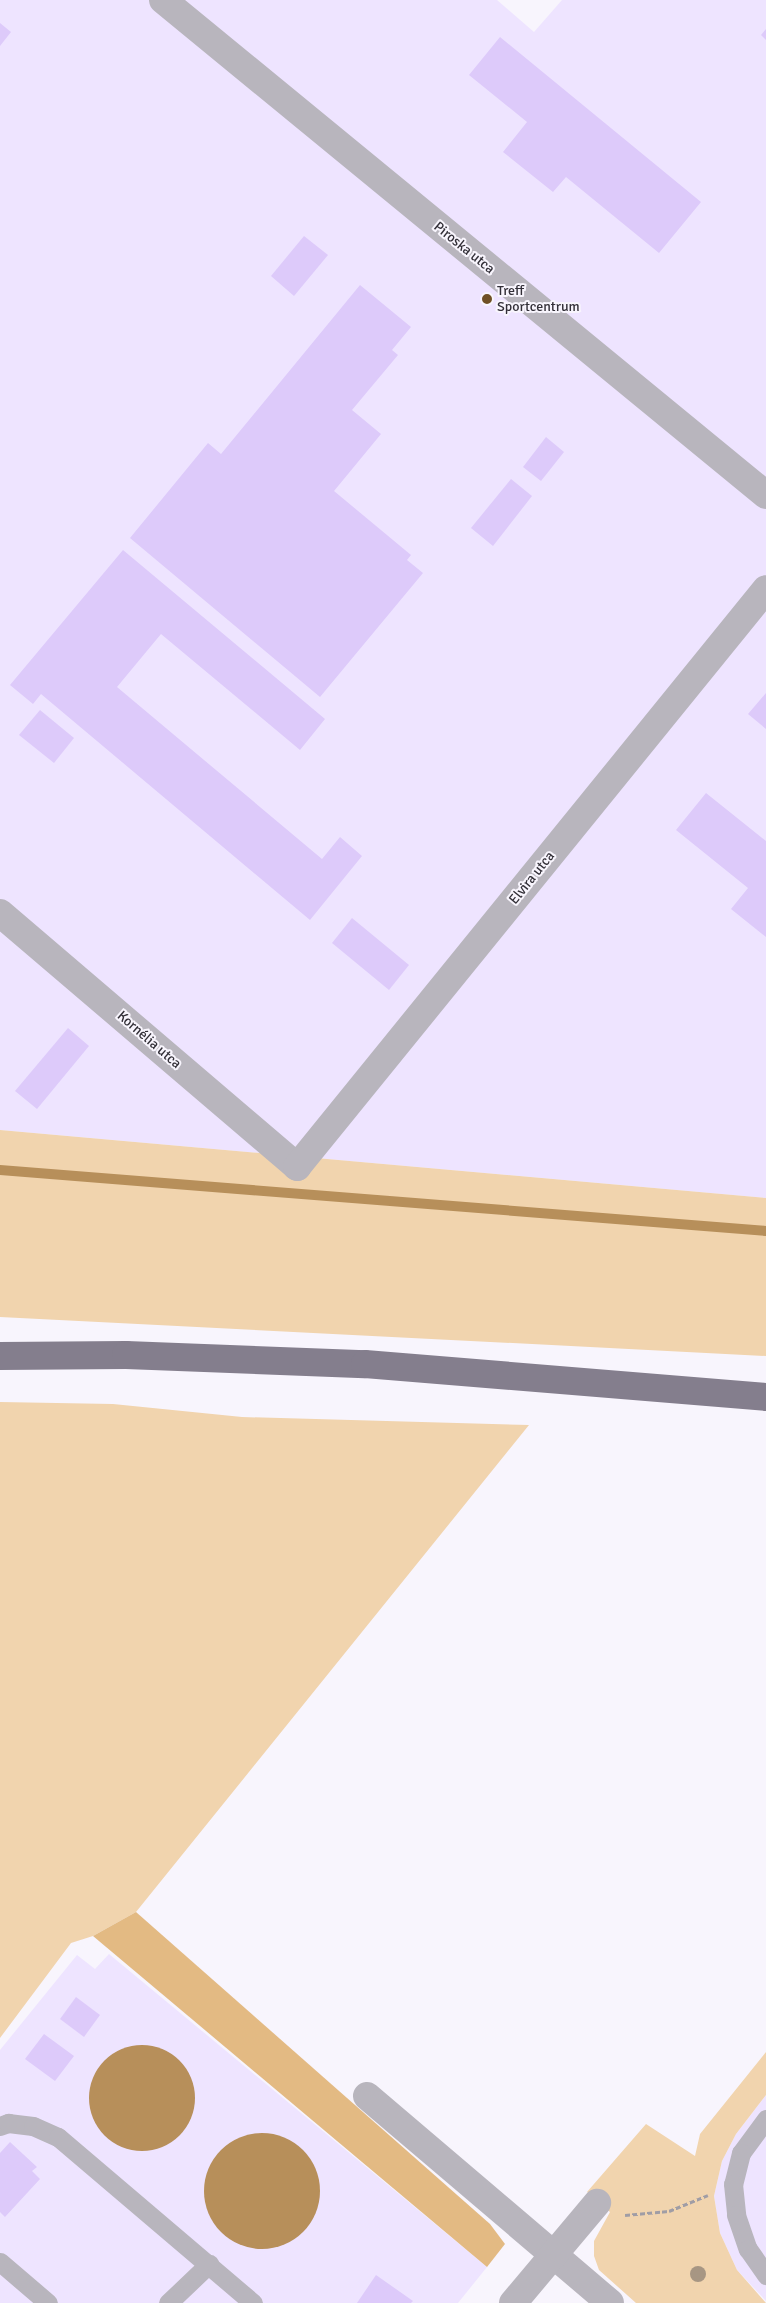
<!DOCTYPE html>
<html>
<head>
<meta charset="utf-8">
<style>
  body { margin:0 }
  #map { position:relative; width:766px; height:2303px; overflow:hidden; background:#f8f5fd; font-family:Signika,sans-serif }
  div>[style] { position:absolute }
  .built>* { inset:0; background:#eee4ff }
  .green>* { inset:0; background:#f1d4ae }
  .forest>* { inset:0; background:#e3ba83 }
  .water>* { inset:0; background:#b78f5a }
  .round { border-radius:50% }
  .stream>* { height:10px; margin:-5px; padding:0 5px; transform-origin:5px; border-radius:5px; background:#b78f5a }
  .building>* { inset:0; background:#ddcafa }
  .path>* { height:3px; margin-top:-1.5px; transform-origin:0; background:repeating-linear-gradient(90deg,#a09da5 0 5px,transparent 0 7.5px) }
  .service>* { height:19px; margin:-9.5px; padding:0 9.5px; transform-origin:9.5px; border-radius:9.5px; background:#b8b5bd }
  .minor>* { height:28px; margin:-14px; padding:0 14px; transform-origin:14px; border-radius:14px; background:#b8b5bd }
  .primary>* { height:28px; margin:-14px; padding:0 14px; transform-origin:14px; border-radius:14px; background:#847e8d }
  .trees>* { width:16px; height:16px; margin:-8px; border-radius:50%; background:#a79683 }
  .dots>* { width:14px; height:14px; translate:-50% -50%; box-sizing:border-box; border:2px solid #f8f5fd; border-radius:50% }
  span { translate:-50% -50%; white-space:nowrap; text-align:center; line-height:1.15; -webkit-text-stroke:4px #f8f5fd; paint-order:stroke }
  .street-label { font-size:14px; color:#322f37 }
  .poi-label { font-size:14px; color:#322f37 }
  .left { translate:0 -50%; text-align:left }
</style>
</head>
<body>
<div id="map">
  <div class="built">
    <div style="clip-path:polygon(0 0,497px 0,534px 32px,562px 0,766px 0,766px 1198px,0 1130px)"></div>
    <div style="clip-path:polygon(109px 1954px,487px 2267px,458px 2303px,0 2303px,0 2050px,77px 1955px,95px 1969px)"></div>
    <div style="clip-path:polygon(766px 2095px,766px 2301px,737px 2270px,720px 2233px,714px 2196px,722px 2161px,736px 2134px)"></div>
  </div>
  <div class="green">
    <div style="clip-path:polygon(0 1130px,766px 1198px,766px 1356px,0 1317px)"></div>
    <div style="clip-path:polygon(0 1402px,113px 1404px,242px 1417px,529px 1425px,136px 1912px,93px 1936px,71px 1943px,0 2038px)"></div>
    <div style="clip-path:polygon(766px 2052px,766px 2095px,736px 2134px,722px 2161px,714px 2196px,720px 2233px,737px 2270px,766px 2303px,636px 2303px,599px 2270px,594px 2256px,594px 2241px,610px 2212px,587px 2192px,646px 2124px,695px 2156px,700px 2134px)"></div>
  </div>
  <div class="forest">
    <div style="clip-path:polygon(136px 1912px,490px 2224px,505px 2244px,487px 2267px,93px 1936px)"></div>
  </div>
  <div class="water">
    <div class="round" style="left:89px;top:2045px;width:106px;height:106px"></div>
    <div class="round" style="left:204px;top:2133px;width:116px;height:116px"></div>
  </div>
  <div class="stream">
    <div style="left:0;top:1170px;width:768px;rotate:4.55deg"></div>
  </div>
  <div class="building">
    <div style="clip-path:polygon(0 23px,11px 32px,0 46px)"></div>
    <div style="clip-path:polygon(766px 29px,766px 40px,761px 35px)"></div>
    <div style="clip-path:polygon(500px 37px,701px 202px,659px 253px,566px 177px,553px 192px,503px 152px,527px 122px,469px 75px)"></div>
    <div style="clip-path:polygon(304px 236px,328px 255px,294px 296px,271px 276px)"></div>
    <div style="clip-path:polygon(360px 285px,411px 327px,392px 350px,398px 355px,352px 410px,381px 434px,334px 491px,411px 555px,407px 560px,423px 573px,320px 697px,130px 538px,208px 443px,221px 454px)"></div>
    <div style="clip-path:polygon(546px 437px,564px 452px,541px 481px,523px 467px)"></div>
    <div style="clip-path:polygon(511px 479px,532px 496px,493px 546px,471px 528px)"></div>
    <div style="clip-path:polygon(123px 550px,325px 719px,300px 750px,161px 634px,117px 687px,322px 859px,340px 837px,362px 856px,310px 920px,41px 694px,33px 704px,10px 685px)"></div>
    <div style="clip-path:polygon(766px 693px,766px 729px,748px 714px)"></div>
    <div style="clip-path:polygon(40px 710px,74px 738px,54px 763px,19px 735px)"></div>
    <div style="clip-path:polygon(706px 793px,766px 841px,766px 937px,731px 909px,748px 888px,676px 830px)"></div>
    <div style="clip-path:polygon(352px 918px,409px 965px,389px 990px,332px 943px)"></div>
    <div style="clip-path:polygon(68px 1028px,89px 1046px,37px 1109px,15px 1091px)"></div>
    <div style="clip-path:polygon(76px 1997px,100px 2015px,84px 2037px,60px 2019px)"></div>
    <div style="clip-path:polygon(44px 2034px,74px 2056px,55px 2081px,25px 2059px)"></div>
    <div style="clip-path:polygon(10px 2142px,37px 2167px,32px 2171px,40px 2179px,5px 2217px,0 2212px,0 2153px)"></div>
    <div style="clip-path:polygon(376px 2275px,413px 2301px,411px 2303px,357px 2303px)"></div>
  </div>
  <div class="path">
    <div style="left:625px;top:2215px;width:44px;rotate:-5.2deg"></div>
    <div style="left:669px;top:2211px;width:42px;rotate:-22.3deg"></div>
  </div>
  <div class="service">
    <div style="left:766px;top:2119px;width:42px;rotate:126.3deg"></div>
    <div style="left:741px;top:2153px;width:32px;rotate:104deg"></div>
    <div style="left:733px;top:2184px;width:31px;rotate:84deg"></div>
    <div style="left:736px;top:2215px;width:36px;rotate:71deg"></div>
    <div style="left:748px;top:2249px;width:32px;rotate:55deg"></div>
    <div style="left:0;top:2126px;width:9px;rotate:-21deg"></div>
    <div style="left:8px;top:2123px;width:25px;rotate:7deg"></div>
    <div style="left:33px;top:2126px;width:27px;rotate:24deg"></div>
    <div style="left:58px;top:2137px;width:256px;rotate:40.4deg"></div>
    <div style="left:0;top:2262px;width:63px;rotate:40.5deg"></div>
    <div style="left:168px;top:2303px;width:57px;rotate:-43.6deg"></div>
  </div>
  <div class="minor">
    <div style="left:163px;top:0;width:780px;rotate:39.38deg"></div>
    <div style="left:0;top:913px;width:391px;rotate:40.5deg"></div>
    <div style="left:297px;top:1167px;width:744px;rotate:-50.94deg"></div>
    <div style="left:367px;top:2096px;width:319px;rotate:40.4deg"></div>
    <div style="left:513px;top:2303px;width:131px;rotate:-50deg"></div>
  </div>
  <div class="primary">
    <div style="left:0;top:1356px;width:126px;rotate:-0.5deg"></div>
    <div style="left:126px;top:1355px;width:239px;rotate:2.2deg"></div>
    <div style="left:365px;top:1364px;width:402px;rotate:4.7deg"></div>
  </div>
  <div class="trees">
    <div style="left:698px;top:2274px"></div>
  </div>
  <div class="dots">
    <div style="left:487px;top:299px;background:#6f5025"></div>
  </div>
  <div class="street-label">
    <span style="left:464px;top:248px;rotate:39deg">Piroska utca</span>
    <span style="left:532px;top:878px;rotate:-51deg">Elvira utca</span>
    <span style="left:149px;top:1040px;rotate:41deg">Kornélia utca</span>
  </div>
  <div class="poi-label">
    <span class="left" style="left:497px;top:299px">Treff<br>Sportcentrum</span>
  </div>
</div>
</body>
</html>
